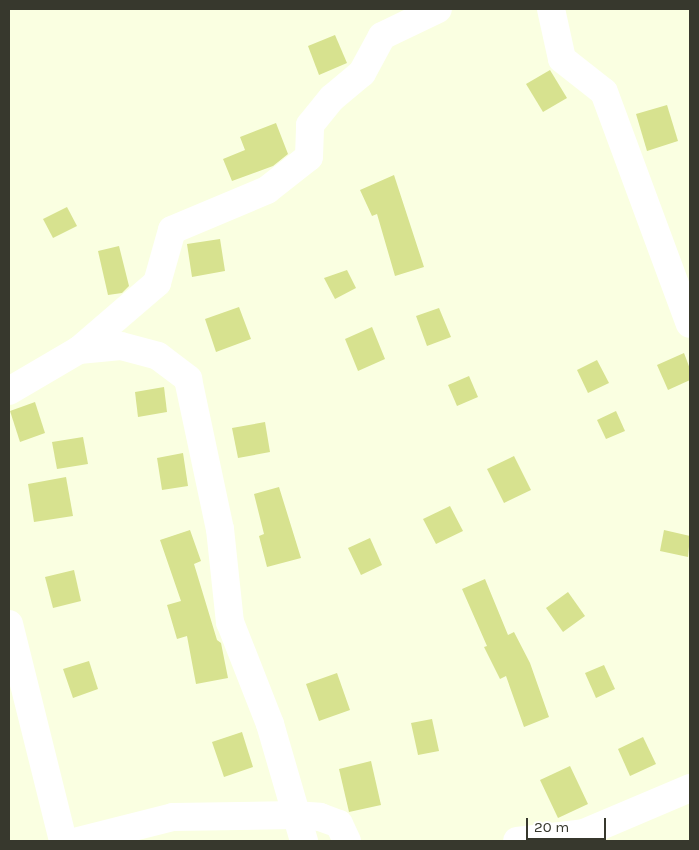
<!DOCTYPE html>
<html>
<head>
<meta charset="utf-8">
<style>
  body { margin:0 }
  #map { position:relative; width:699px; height:850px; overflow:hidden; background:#faffe1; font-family:Karla,sans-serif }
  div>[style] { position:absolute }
  .building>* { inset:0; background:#d7e28f }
  .minor>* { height:28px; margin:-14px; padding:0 14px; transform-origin:14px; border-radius:14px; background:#fff }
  span { translate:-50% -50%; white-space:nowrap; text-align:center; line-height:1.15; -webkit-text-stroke:4px #fff; paint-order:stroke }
  .frame { position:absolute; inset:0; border:10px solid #37382d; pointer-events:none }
  .scale { position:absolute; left:526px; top:818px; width:80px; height:22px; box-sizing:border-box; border:2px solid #37382d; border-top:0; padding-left:6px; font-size:15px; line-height:18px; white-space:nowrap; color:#37382d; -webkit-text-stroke:4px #fff; paint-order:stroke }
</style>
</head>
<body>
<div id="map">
  <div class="building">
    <div style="clip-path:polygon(335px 35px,347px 63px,319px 75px,308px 46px)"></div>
    <div style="clip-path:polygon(550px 70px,567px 98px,543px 112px,526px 84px)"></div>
    <div style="clip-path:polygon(667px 105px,678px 141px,647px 151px,636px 114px)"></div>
    <div style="clip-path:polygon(276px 123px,288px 154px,273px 166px,232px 181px,223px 159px,245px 150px,240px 137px)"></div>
    <div style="clip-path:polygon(394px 175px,424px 267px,395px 276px,377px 214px,372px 216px,360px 190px)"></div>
    <div style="clip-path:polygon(67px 207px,77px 226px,53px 238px,43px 219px)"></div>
    <div style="clip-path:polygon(220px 239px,225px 271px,192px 277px,187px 244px)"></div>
    <div style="clip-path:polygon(119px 246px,129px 286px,122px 293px,108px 295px,98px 251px)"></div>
    <div style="clip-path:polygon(347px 270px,356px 288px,335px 299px,324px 278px)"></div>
    <div style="clip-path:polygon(239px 307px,251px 339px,216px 352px,205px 319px)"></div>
    <div style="clip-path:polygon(439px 308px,451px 337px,427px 346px,416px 316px)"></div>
    <div style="clip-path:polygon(372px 327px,385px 359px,358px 371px,345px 339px)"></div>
    <div style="clip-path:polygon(684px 353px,690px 369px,690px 380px,668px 390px,657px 365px)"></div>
    <div style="clip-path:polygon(597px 360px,609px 383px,588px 393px,577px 370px)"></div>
    <div style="clip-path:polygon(469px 376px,478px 397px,457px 406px,448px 385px)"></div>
    <div style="clip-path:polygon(164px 387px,167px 412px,138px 417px,135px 392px)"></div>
    <div style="clip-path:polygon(35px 402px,45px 433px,20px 442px,10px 411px)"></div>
    <div style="clip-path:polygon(616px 411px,625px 431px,606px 439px,597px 420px)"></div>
    <div style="clip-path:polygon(265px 422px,270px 452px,238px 458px,232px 428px)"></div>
    <div style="clip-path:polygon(83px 437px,88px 464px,57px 469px,52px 442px)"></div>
    <div style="clip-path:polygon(183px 453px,188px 486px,162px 490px,157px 458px)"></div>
    <div style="clip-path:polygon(514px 456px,531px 490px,504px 503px,487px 469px)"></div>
    <div style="clip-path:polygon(66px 477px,73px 516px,34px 522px,28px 484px)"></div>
    <div style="clip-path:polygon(279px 487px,301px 558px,267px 567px,259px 536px,264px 534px,254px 494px)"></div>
    <div style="clip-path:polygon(450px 506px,463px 531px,436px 544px,423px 519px)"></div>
    <div style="clip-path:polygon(190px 530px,201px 561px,194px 564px,217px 640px,221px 643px,228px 678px,196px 684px,187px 636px,177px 639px,167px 605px,181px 601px,160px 540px)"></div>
    <div style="clip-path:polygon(664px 530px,690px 536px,688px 557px,660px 551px)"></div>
    <div style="clip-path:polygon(370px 538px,382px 565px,361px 575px,348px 548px)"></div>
    <div style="clip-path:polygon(74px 570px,81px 601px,53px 608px,45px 577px)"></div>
    <div style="clip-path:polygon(485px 579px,508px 635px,514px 632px,530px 663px,549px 717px,524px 727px,506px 676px,500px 679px,484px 647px,487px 646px,462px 589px)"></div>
    <div style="clip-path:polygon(568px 592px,585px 616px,563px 632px,546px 608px)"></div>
    <div style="clip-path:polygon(89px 661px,98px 689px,73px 698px,63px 669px)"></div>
    <div style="clip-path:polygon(604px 665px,615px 689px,596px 698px,585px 673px)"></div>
    <div style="clip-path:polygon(337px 673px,350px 710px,319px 721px,306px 684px)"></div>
    <div style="clip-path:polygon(432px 719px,439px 751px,418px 755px,411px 723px)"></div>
    <div style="clip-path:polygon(242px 732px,253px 767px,224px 777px,212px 742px)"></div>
    <div style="clip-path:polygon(643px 737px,656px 764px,630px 776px,618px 749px)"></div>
    <div style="clip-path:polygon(371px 761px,381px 805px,349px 812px,339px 769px)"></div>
    <div style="clip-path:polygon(570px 766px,588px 804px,558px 818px,540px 780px)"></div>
  </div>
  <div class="minor">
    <div style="left:551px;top:9px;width:51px;rotate:77.6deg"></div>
    <div style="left:562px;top:59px;width:53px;rotate:38.2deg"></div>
    <div style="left:604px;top:92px;width:247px;rotate:69.7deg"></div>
    <div style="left:79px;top:350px;width:42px;rotate:-5.4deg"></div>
    <div style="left:121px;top:346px;width:38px;rotate:15deg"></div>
    <div style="left:158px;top:356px;width:38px;rotate:37deg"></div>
    <div style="left:188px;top:379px;width:153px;rotate:78deg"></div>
    <div style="left:220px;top:529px;width:94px;rotate:83.9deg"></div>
    <div style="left:230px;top:622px;width:110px;rotate:68.6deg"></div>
    <div style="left:270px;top:724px;width:122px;rotate:73.8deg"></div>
    <div style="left:9px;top:391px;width:81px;rotate:-30.4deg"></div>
    <div style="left:79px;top:350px;width:103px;rotate:-40.7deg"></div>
    <div style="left:157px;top:283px;width:55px;rotate:-74.2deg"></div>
    <div style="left:172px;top:230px;width:103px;rotate:-22.8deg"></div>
    <div style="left:267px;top:190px;width:53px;rotate:-38.2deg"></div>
    <div style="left:309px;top:157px;width:32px;rotate:-88deg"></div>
    <div style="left:310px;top:125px;width:35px;rotate:-51deg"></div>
    <div style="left:332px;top:98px;width:39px;rotate:-40deg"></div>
    <div style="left:362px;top:73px;width:42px;rotate:-61.6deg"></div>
    <div style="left:382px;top:36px;width:62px;rotate:-25.7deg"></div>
    <div style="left:9px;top:624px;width:224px;rotate:76deg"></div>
    <div style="left:78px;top:841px;width:98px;rotate:-14.2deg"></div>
    <div style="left:173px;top:817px;width:121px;rotate:-0.9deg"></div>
    <div style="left:294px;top:815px;width:26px;rotate:4deg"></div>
    <div style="left:320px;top:817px;width:20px;rotate:20deg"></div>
    <div style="left:339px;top:824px;width:19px;rotate:65deg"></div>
    <div style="left:517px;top:841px;width:67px;rotate:-6.8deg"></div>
    <div style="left:584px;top:833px;width:115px;rotate:-23deg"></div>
  </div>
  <div class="frame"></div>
  <div class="scale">20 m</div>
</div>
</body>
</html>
